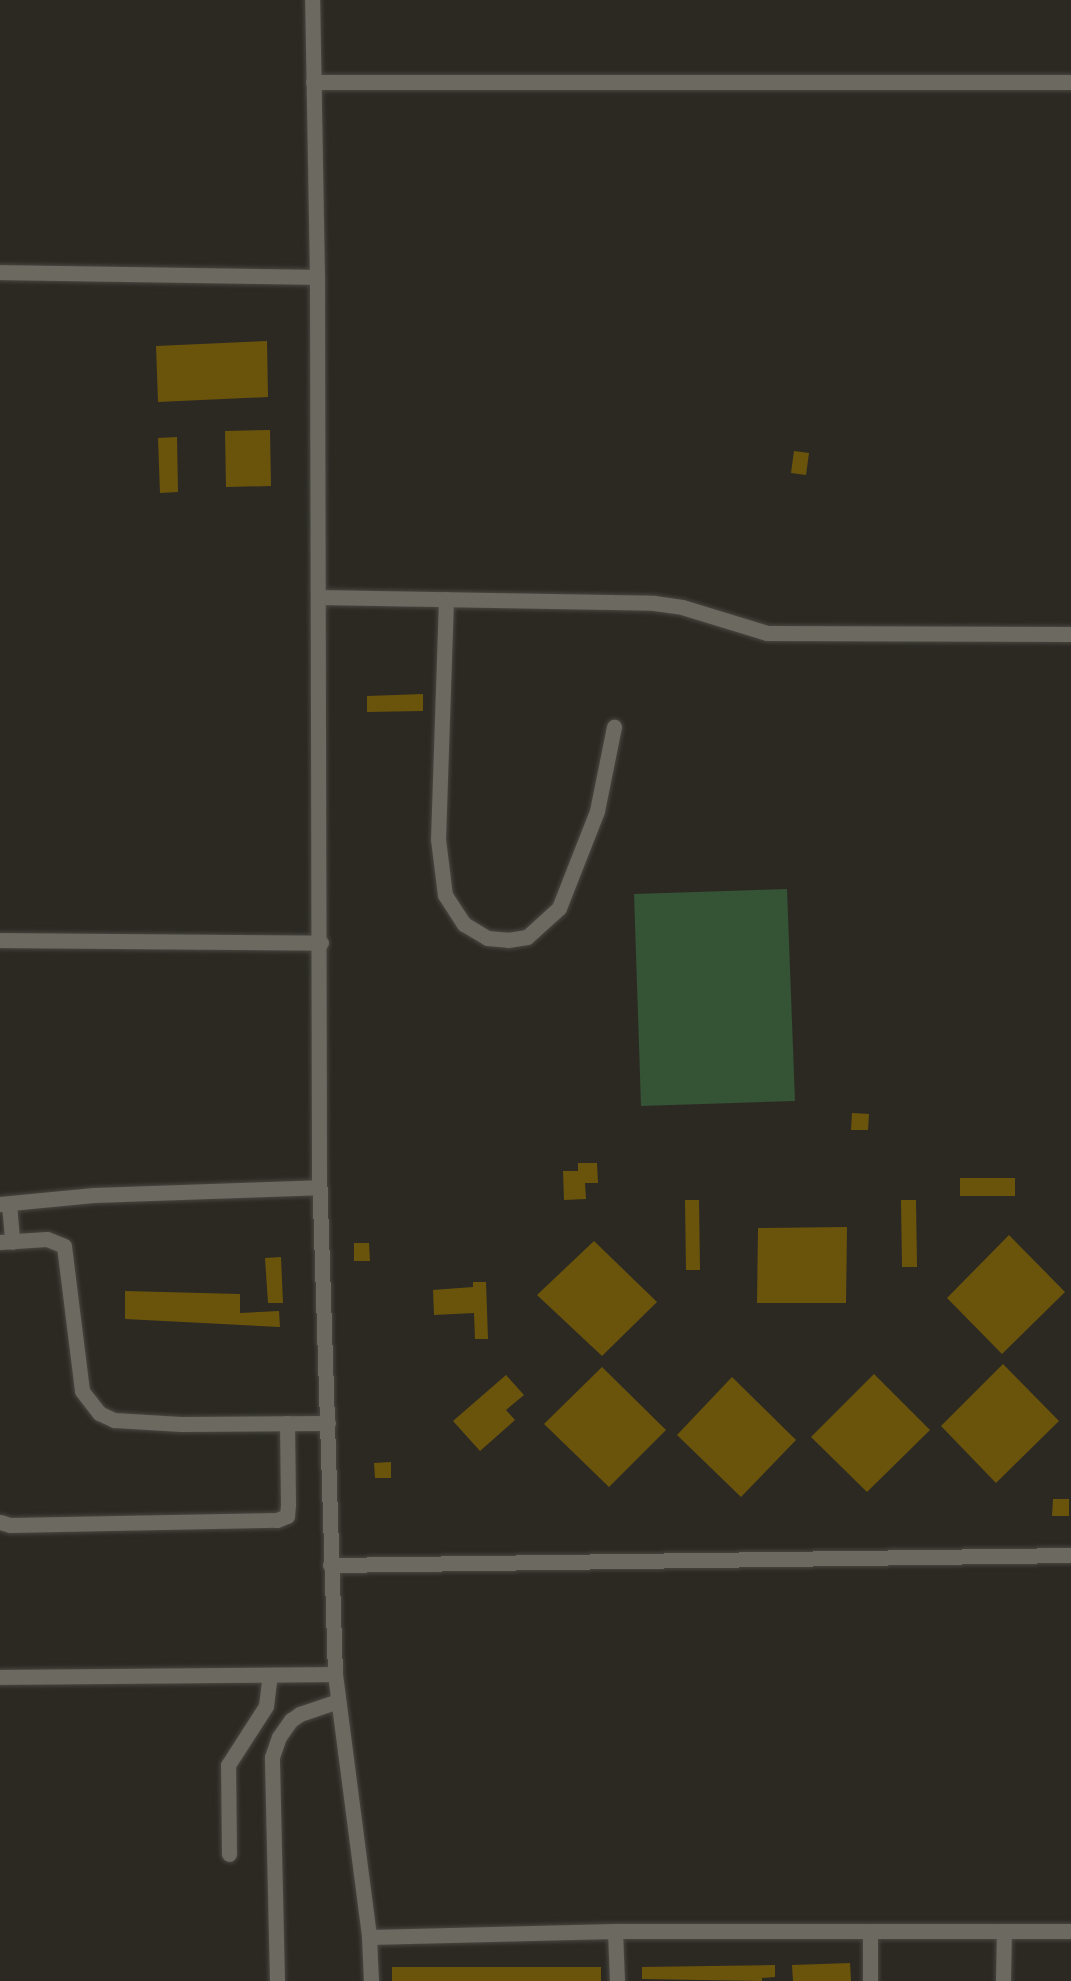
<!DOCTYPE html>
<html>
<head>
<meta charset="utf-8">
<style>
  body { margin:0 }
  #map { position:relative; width:1071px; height:1981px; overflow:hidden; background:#2c2923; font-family:"Golos Text",sans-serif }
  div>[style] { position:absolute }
  .green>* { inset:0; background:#355335 }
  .building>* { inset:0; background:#6a540c }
  .roads { filter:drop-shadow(0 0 2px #494741) drop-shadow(0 0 2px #494741) }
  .minor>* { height:15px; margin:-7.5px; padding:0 7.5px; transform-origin:7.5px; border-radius:7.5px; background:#6c6961 }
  span { translate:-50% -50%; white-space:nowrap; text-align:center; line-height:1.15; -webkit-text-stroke:4.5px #2c2923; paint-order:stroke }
</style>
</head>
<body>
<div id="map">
  <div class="green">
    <div style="clip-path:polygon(787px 889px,795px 1101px,641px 1106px,634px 894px)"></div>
  </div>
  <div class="building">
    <div style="clip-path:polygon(267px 341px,268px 397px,158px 402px,156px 346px)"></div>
    <div style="clip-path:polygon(270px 430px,271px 486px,226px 487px,225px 431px)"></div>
    <div style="clip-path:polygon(177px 437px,178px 492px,160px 493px,158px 438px)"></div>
    <div style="clip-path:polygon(794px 451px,809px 453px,806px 475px,791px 473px)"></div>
    <div style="clip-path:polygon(423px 694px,423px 711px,367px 712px,367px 696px)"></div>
    <div style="clip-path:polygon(852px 1113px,869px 1114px,868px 1130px,851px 1130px)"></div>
    <div style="clip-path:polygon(578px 1163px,597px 1163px,598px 1183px,585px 1183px,586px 1199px,564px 1200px,563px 1171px,578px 1171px)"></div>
    <div style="clip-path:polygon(960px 1178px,1015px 1178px,1015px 1196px,960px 1196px)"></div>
    <div style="clip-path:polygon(685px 1200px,699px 1200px,700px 1270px,686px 1270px)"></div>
    <div style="clip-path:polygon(901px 1200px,916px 1200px,917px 1267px,902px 1267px)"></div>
    <div style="clip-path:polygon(847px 1227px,846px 1303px,757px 1303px,758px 1228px)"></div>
    <div style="clip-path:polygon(1009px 1235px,1065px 1292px,1002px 1354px,947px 1298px)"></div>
    <div style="clip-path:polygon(594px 1241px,657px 1302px,602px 1356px,537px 1295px)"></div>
    <div style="clip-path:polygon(354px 1243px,369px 1243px,370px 1261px,354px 1261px)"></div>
    <div style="clip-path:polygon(281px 1257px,283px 1303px,268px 1303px,265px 1258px)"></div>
    <div style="clip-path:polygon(473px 1282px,486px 1282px,488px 1339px,475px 1339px,474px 1313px,434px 1315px,433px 1290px,473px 1287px)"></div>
    <div style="clip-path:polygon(125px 1291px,240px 1294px,240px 1313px,279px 1311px,280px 1327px,125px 1319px)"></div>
    <div style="clip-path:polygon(1003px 1364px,1059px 1421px,996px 1483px,941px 1426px)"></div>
    <div style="clip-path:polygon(602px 1367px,666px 1430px,609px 1487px,544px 1424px)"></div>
    <div style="clip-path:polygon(874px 1374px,930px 1430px,867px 1492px,811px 1437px)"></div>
    <div style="clip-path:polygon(506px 1375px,524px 1395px,506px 1410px,515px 1420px,480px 1451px,453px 1421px)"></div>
    <div style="clip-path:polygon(732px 1377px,796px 1440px,741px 1497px,677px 1435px)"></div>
    <div style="clip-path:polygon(391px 1462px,391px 1478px,375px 1478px,374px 1463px)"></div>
    <div style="clip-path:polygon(1053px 1499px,1069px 1499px,1069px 1516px,1052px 1516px)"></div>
    <div style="clip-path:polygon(850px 1963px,851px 1981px,793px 1981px,792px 1965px)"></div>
    <div style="clip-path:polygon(775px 1965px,775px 1977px,762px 1978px,762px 1981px,642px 1979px,642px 1967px)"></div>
    <div style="clip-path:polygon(392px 1967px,601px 1967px,601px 1981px,392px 1981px)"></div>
  </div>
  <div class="roads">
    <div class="minor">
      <div style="left:313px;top:82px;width:758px"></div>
      <div style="left:0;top:272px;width:317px;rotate:0.9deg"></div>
      <div style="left:318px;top:597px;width:336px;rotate:1deg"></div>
      <div style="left:654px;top:603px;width:28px;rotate:8deg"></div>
      <div style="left:682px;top:607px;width:89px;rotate:17deg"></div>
      <div style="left:767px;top:633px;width:304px;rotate:0.2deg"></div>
      <div style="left:446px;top:599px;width:240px;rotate:91.9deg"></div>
      <div style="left:438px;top:839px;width:56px;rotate:82.9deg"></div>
      <div style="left:445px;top:895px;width:35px;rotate:57deg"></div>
      <div style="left:464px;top:924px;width:27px;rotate:31deg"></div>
      <div style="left:487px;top:938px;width:21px;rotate:5deg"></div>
      <div style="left:508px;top:940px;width:19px;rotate:-9deg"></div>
      <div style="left:527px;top:937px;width:43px;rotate:-42.2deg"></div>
      <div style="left:559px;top:908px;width:104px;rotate:-68.6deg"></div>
      <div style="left:597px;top:811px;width:86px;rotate:-78.6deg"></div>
      <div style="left:0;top:940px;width:321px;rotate:0.5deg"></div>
      <div style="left:0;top:1204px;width:94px;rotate:-5.5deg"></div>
      <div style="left:94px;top:1195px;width:225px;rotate:-2deg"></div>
      <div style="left:9px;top:1204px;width:38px;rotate:85deg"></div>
      <div style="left:0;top:1242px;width:47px;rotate:-3.7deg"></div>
      <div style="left:47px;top:1239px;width:18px;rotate:22deg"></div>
      <div style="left:64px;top:1246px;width:146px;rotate:82.9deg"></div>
      <div style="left:82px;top:1391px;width:28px;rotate:52deg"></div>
      <div style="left:99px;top:1413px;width:17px;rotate:25deg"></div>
      <div style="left:114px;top:1420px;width:67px;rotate:3.4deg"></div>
      <div style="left:181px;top:1424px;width:147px;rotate:-0.4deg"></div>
      <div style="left:0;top:1522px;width:10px;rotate:17deg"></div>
      <div style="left:10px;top:1525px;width:267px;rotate:-1.1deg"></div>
      <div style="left:277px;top:1520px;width:11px;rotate:-22deg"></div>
      <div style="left:287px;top:1516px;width:12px;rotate:-85deg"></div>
      <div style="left:288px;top:1504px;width:81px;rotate:-90.7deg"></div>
      <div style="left:330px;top:1565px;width:741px;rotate:-0.77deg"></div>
      <div style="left:335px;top:1674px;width:265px;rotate:82.6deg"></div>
      <div style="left:369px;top:1937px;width:44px;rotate:87.4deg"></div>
      <div style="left:0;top:1677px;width:335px;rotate:-0.5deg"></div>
      <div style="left:335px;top:1674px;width:504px;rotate:-91.82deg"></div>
      <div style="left:319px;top:1170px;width:893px;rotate:-90.13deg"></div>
      <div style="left:317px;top:277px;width:277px;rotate:-91deg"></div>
      <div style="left:229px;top:1854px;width:89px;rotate:-90.6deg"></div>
      <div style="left:228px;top:1765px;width:70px;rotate:-57.2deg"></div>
      <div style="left:266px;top:1706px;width:31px;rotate:-83deg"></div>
      <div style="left:615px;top:1931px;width:50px;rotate:87.7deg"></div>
      <div style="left:369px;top:1937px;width:246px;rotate:-1.4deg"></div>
      <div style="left:615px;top:1931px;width:456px"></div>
      <div style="left:277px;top:1981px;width:224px;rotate:-91.3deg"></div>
      <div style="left:272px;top:1757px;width:21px;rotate:-71deg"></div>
      <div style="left:279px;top:1737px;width:21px;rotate:-55deg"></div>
      <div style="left:291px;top:1720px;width:11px;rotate:-34deg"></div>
      <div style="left:300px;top:1714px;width:40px;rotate:-18.9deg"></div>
      <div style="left:870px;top:1981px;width:50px;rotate:-90deg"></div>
      <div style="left:1003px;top:1981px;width:50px;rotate:-88.9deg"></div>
    </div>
  </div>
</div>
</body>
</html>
